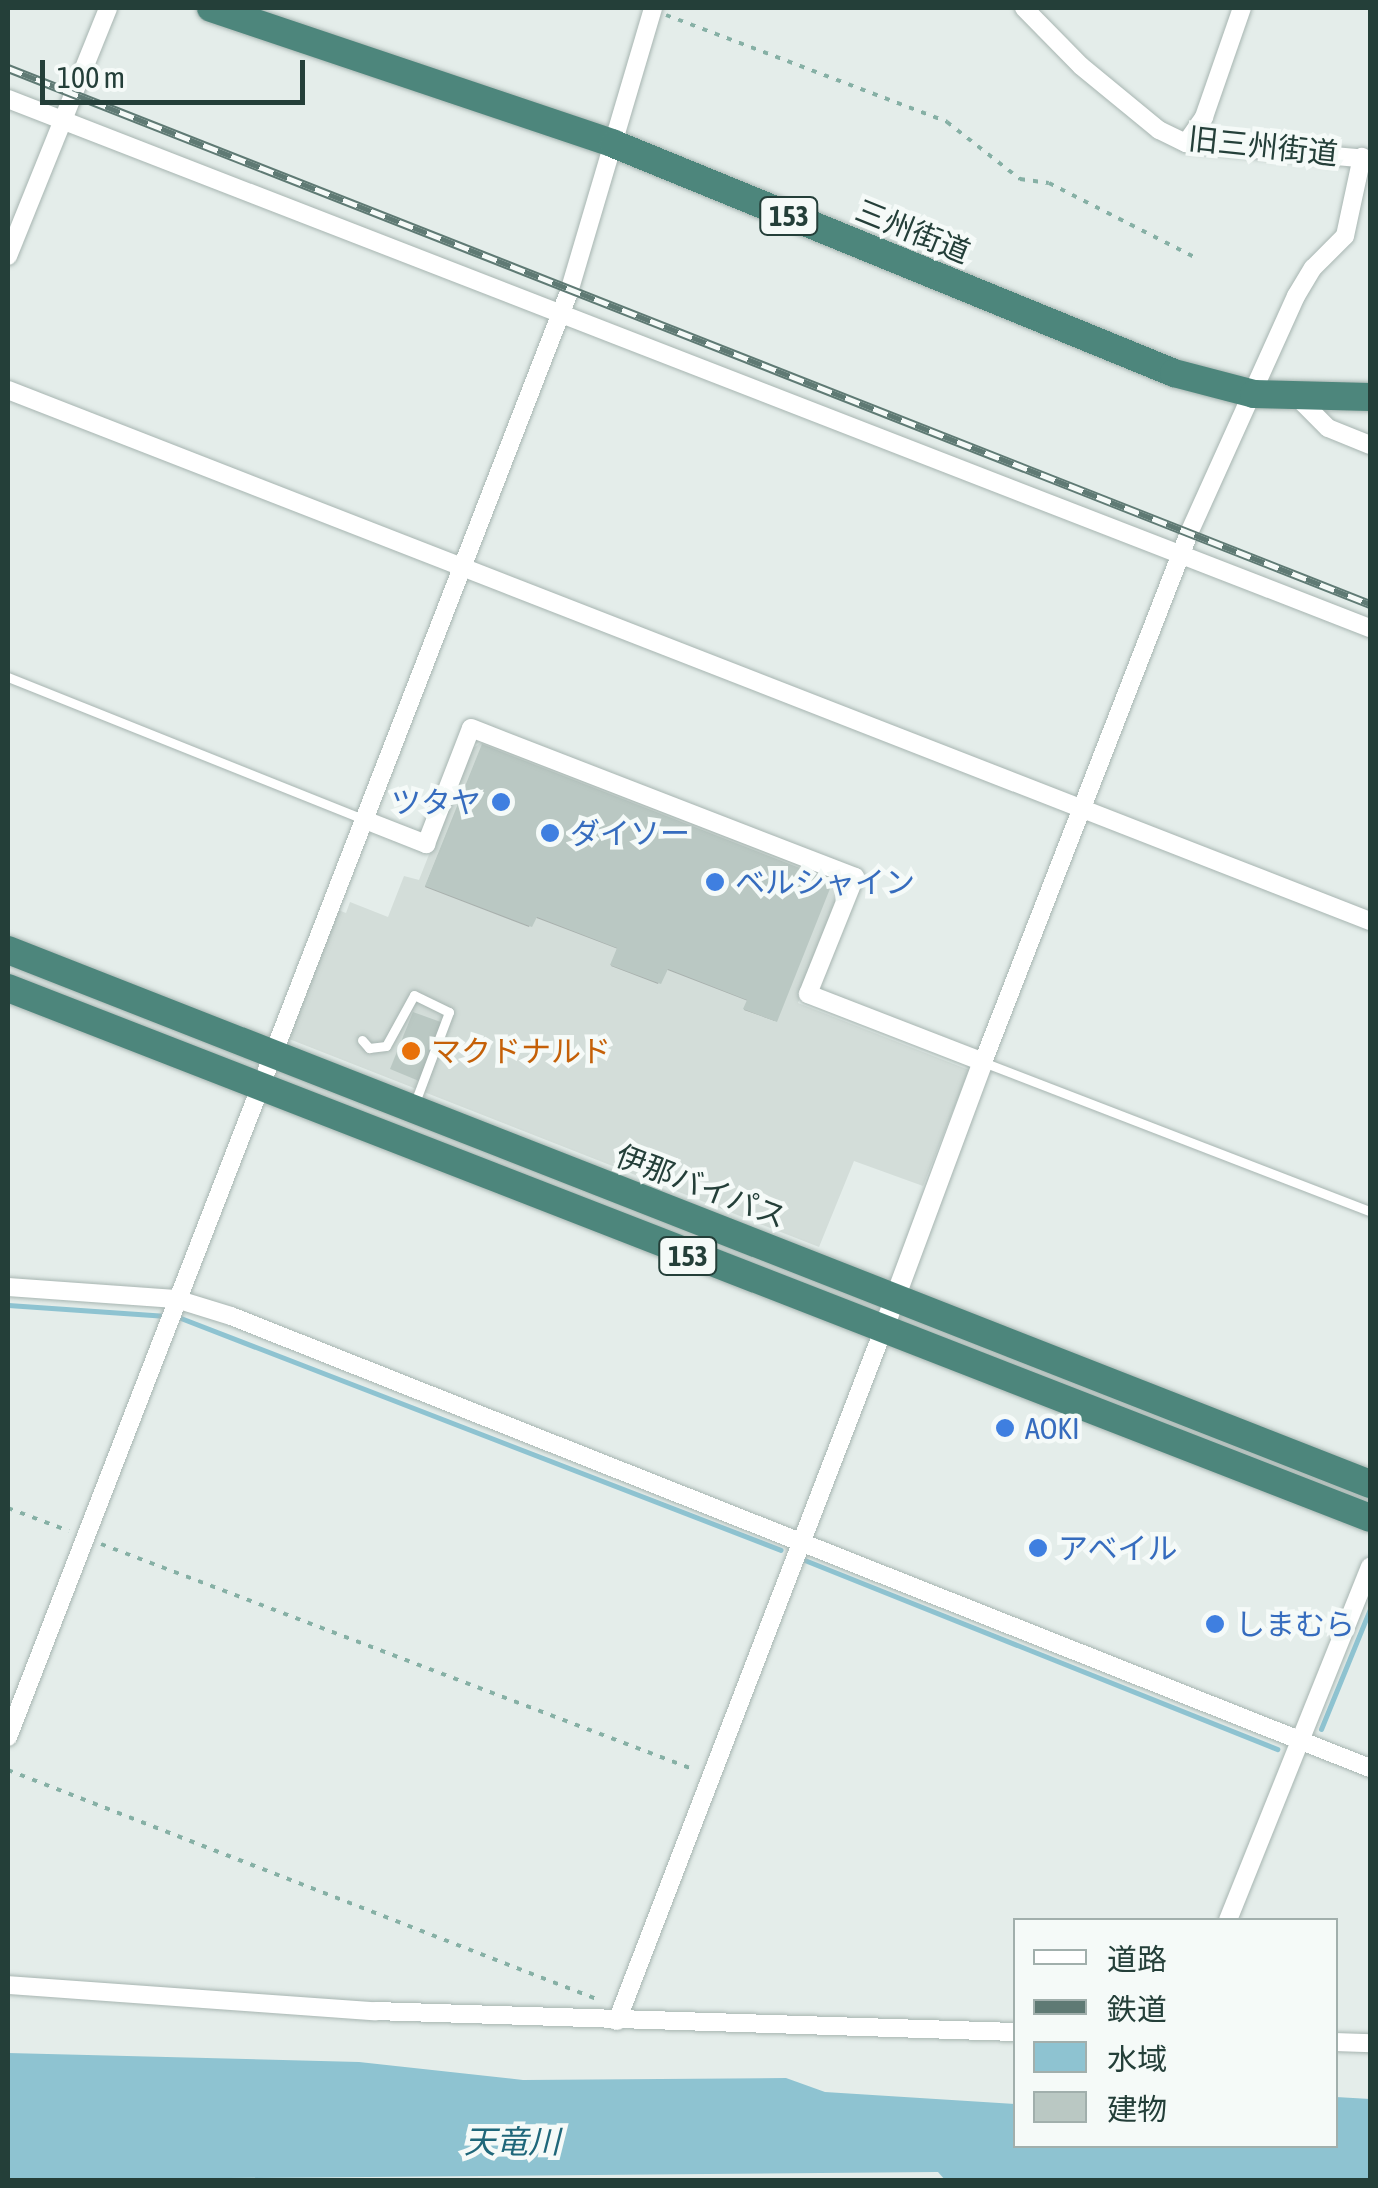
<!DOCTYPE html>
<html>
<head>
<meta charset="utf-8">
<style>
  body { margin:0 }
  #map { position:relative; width:1378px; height:2188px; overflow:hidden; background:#e4edea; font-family:"Asap Condensed","Noto Sans JP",sans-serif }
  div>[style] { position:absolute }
  .built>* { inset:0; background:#d3ddd9 }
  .water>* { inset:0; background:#8ec3d1 }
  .shadow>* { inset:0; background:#0003 }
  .stream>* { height:5px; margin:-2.5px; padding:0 2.5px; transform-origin:2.5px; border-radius:2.5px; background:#8ec3d1 }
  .building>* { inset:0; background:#bac8c3 }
  .path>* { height:4px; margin-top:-2px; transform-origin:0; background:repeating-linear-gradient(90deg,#86b0a5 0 5px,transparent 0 13px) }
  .roads { filter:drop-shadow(0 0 2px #a7b5b1) drop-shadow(0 0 2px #a7b5b1) }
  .service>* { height:9px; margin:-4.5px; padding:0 4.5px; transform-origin:4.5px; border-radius:4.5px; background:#fff }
  .minor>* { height:18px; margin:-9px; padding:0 9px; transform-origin:9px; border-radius:9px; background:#fff }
  .tertiary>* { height:20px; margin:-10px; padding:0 10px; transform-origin:10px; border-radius:10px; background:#fff }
  .trunk>* { height:28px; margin:-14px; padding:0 14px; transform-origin:14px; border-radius:14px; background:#4d867c }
  .rail>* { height:9px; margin-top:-4.5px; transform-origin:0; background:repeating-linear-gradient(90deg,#f5faf8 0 15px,#5f7a74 0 30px); box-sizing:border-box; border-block:2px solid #5f7a74 }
  .dots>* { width:28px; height:28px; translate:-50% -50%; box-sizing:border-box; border:5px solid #f5faf8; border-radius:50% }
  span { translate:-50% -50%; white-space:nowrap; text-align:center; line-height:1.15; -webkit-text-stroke:9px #f5faf8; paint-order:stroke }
  .shield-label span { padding:2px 8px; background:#f5faf8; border:2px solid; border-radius:8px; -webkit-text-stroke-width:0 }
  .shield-label { font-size:28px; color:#243f39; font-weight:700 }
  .street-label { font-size:30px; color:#243f39 }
  .shop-label { font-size:30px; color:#366cbe }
  .right { translate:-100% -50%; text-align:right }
  .left { translate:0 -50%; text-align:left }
  .food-label { font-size:30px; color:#c56008 }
  .water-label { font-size:32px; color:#1f677a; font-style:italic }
  .frame { position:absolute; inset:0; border:10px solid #243f39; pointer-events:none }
  .legend { position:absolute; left:1013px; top:1918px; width:325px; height:230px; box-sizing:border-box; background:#f5faf8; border:2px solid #a1afac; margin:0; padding:12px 18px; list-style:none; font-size:30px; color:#243f39 }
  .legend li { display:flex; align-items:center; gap:20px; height:50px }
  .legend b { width:50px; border:2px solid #a1afac }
  .scale { position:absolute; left:40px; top:60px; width:265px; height:45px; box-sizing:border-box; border:5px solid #243f39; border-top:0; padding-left:12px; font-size:30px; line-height:35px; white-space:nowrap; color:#243f39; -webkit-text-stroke:8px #f5faf8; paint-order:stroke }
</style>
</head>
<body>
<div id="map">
  <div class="built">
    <div style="clip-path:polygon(484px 741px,835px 878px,839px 892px,798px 1003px,969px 1070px,923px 1186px,854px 1161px,819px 1247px,289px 1039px,338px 910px,346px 913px,350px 902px,388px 917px,404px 876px,419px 880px,470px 750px)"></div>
  </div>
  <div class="water">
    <div style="clip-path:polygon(8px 2053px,359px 2062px,523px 2080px,786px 2078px,825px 2092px,1015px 2104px,1016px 2146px,1336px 2146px,1336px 2097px,1370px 2099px,1370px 2180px,945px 2180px,938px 2172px,8px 2180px)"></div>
  </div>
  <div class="shadow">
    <div style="clip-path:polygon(482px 747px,775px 1021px,744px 1010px,748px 1001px,665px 969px,658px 984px,611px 966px,618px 949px,534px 917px,529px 927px,425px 887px)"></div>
  </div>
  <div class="stream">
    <div style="left:8px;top:1305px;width:159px;rotate:4deg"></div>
    <div style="left:178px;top:1317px;width:646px;rotate:21.13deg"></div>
    <div style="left:802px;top:1559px;width:512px;rotate:21.8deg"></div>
    <div style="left:1321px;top:1729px;width:130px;rotate:-67.8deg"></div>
  </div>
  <div class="building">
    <div style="clip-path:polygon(482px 744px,833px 881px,777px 1022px,743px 1009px,747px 1000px,668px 969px,661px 984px,610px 965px,617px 948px,537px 917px,532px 927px,425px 886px)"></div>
    <div style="clip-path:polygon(413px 1012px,449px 1025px,419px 1081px,390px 1069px)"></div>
  </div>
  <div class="path">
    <div style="left:666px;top:15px;width:301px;rotate:20.8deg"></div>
    <div style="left:947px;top:122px;width:93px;rotate:38deg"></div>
    <div style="left:1020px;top:179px;width:29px;rotate:8deg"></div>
    <div style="left:1049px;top:183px;width:167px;rotate:27deg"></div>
    <div style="left:8px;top:1508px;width:65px;rotate:20.7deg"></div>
    <div style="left:101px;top:1544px;width:636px;rotate:20.83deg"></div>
    <div style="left:8px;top:1770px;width:634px;rotate:21.26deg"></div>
  </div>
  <div class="roads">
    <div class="service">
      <div style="left:8px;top:677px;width:385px;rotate:21.8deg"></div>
      <div style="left:362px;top:1040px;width:11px;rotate:49deg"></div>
      <div style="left:369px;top:1048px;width:17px;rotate:-7deg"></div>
      <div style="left:386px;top:1046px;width:58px;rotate:-61.2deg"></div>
      <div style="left:414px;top:995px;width:39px;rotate:26deg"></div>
      <div style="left:449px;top:1012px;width:99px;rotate:110.6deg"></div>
      <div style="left:983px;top:1062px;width:415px;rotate:21.1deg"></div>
    </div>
    <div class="minor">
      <div style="left:1024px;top:8px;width:81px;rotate:45.5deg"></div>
      <div style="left:1081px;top:66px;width:101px;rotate:39.4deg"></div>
      <div style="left:1159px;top:130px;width:30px;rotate:26deg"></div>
      <div style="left:1186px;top:143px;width:185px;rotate:5deg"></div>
      <div style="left:8px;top:99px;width:1461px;rotate:21.23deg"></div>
      <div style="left:1186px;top:143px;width:32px;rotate:-55deg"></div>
      <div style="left:1204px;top:117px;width:115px;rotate:-70.8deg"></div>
      <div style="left:8px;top:256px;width:267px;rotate:-68deg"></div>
      <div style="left:8px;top:390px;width:1462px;rotate:21.3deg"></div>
      <div style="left:1296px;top:396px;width:45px;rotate:45deg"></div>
      <div style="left:1328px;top:428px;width:45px;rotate:22deg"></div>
      <div style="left:365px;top:820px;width:66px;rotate:21.5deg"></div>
      <div style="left:426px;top:844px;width:124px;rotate:-68.8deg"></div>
      <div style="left:471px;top:728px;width:412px;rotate:21.2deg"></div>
      <div style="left:855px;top:877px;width:126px;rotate:111.9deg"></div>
      <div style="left:808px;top:994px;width:188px;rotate:21.2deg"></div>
      <div style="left:983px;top:1062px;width:568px;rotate:-68.72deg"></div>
      <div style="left:1189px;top:533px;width:260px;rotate:-65.7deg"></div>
      <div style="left:1296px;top:296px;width:33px;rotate:-59deg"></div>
      <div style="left:1313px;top:268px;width:45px;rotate:-45deg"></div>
      <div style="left:1345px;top:236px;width:81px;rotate:-77.9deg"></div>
      <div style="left:8px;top:1287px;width:168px;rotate:4.1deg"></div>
      <div style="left:176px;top:1299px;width:58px;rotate:17.2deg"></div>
      <div style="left:231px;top:1316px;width:1225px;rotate:21.65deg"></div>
      <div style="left:8px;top:1737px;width:1550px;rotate:-68.78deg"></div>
      <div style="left:569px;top:292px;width:296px;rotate:-73.5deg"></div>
      <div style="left:1228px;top:1920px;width:381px;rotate:-68.1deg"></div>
      <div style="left:8px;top:1985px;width:368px;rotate:4.1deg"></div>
      <div style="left:375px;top:2011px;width:641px;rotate:1.88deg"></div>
      <div style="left:617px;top:2021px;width:737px;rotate:-68.93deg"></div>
      <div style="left:1336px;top:2042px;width:34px;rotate:2deg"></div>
    </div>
    <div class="tertiary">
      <div style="left:882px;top:1333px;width:289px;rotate:-69.6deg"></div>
    </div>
    <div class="trunk">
      <div style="left:211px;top:8px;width:425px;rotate:18.6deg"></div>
      <div style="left:614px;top:144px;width:605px;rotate:22.24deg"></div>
      <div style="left:1174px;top:373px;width:83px;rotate:14.7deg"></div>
      <div style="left:1254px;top:394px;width:116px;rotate:1.5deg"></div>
      <div style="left:8px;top:950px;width:1463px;rotate:21.41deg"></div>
      <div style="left:8px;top:988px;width:1461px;rotate:21.26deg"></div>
    </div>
  </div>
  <div class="rail">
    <div style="left:8px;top:68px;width:1464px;rotate:21.48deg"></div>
  </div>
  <div class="dots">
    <div style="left:501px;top:802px;background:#3f7fe0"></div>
    <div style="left:550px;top:833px;background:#3f7fe0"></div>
    <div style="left:715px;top:882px;background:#3f7fe0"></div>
    <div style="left:411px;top:1051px;background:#e8710a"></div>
    <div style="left:1005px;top:1428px;background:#3f7fe0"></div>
    <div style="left:1038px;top:1548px;background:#3f7fe0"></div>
    <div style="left:1215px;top:1624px;background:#3f7fe0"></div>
  </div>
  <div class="shield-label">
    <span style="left:789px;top:216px">153</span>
    <span style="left:688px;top:1256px">153</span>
  </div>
  <div class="street-label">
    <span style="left:1263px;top:146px;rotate:6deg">旧三州街道</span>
    <span style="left:913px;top:231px;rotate:22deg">三州街道</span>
    <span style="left:701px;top:1186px;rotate:21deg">伊那バイパス</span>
  </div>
  <div class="shop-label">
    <span class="right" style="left:481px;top:802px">ツタヤ</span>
    <span class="left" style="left:570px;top:833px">ダイソー</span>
    <span class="left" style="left:735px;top:882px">ベルシャイン</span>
    <span class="left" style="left:1025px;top:1428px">AOKI</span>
    <span class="left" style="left:1058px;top:1548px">アベイル</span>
    <span class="left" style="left:1235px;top:1624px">しまむら</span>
  </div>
  <div class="food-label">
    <span class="left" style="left:431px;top:1051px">マクドナルド</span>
  </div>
  <div class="water-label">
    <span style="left:512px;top:2142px">天竜川</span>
  </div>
  <div class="frame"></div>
  <ul class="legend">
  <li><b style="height:12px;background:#fff"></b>道路</li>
  <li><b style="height:12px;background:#5f7a74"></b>鉄道</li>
  <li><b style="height:28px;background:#8ec3d1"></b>水域</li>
  <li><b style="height:28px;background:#bac8c3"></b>建物</li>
  </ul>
  <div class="scale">100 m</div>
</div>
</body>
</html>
